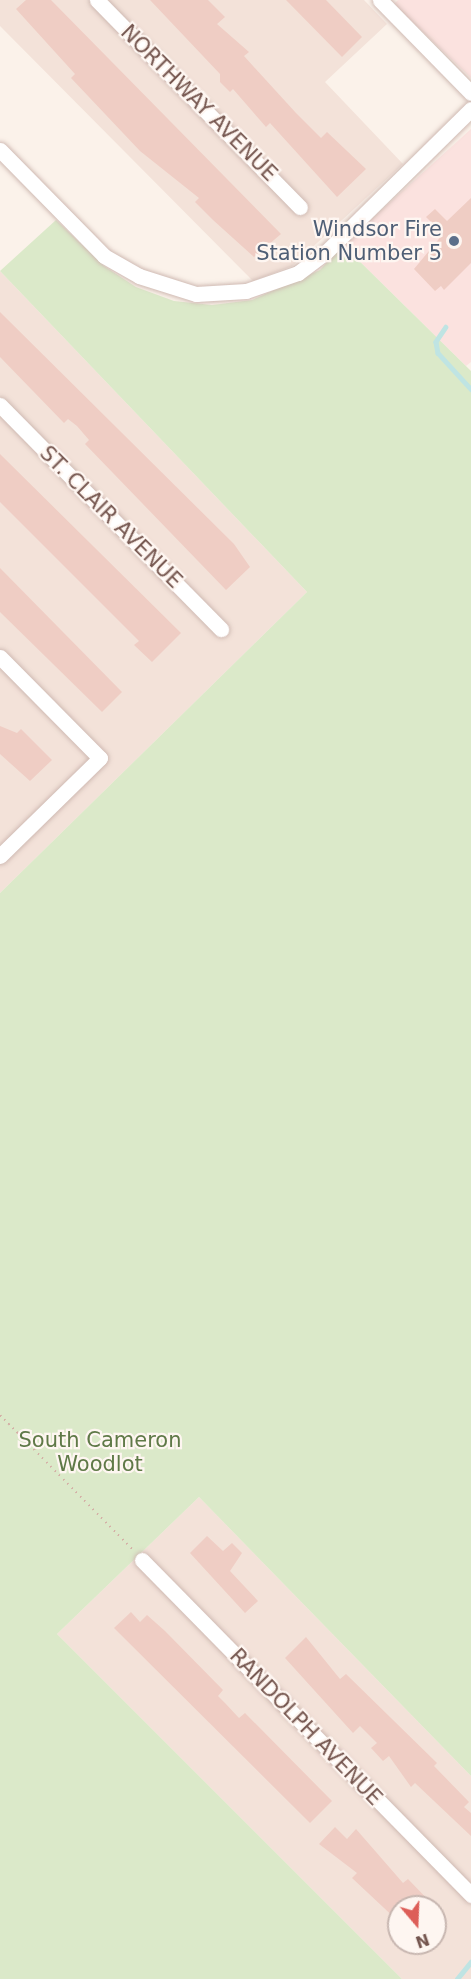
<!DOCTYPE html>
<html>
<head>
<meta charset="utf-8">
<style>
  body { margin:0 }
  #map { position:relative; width:471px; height:1979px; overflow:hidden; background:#fbf2ea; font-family:"DejaVu Sans",sans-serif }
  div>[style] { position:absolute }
  .residential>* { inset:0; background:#f3e2d9 }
  .commercial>* { inset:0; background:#fbe2df }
  .green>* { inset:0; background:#dbe9c9 }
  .stream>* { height:4.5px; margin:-2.25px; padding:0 2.25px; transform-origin:2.25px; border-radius:2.25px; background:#bfe4e3 }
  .building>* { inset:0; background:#efcdc4 }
  .path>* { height:2px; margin-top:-1px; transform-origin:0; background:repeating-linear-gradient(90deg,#d4b0a6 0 1.5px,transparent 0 6px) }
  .roads { filter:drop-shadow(0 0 2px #cfbab3) drop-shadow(0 0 2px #cfbab3) }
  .street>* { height:15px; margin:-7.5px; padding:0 7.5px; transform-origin:7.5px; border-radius:7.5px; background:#fff }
  .dots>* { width:16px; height:16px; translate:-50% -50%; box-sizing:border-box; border:3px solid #fef6f1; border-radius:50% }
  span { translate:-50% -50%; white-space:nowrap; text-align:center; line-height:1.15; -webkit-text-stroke:4.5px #fef6f1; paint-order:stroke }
  .street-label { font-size:21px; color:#75564f }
  .service-label { font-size:21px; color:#4e5e75 }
  .right { translate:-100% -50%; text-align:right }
  .park-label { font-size:21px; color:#5f7947 }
  .north { position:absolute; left:387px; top:1895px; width:60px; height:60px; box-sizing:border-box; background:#fef6f1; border:2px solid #c7b6b0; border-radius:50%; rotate:161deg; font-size:16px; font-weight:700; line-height:24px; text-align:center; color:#75564f }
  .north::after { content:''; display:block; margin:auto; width:21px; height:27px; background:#dd5e58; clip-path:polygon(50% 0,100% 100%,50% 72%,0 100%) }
</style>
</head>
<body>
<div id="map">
  <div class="residential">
    <div style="clip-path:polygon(0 0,364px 0,387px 24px,325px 82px,403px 164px,292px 266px,253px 281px,0 26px)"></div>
    <div style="clip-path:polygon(0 271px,307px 592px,0 893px)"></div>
    <div style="clip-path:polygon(evenodd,199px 1497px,471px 1776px,471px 1979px,402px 1979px,57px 1634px,199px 1497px,399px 1907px,435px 1907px,435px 1943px,399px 1943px,399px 1907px)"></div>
  </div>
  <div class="commercial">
    <div style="clip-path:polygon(398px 0,471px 0,471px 78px,394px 4px)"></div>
    <div style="clip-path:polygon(471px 129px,471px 362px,466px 366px,343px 245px)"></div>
  </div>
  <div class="green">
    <div style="clip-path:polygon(56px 220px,104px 266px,136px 287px,174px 301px,212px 305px,252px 300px,320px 270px,343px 245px,471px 371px,471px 1776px,199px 1497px,57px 1634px,402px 1979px,0 1979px,0 893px,307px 592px,0 271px)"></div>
  </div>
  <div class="stream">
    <div style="left:446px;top:327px;width:18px;rotate:124deg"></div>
    <div style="left:436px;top:342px;width:11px;rotate:80deg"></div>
    <div style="left:438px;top:353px;width:49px;rotate:47.5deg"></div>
    <div style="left:457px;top:1979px;width:22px;rotate:-51deg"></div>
  </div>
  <div class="building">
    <div style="clip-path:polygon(26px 0,51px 0,281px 234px,254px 257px,213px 220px,195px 202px,199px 198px,140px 151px,71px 78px,75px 74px,16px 9px)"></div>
    <div style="clip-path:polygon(150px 0,208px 0,225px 17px,217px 24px,249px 52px,244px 56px,296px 113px,321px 138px,327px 132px,366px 169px,337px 197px,270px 123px,266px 127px,233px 89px,230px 92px,220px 82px,220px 74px)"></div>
    <div style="clip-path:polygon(286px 0,326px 0,362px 37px,342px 57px)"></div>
    <div style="clip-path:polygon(471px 198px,471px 263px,444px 290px,441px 286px,435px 291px,414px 269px,443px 234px,426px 217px,435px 209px,447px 221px)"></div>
    <div style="clip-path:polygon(0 312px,234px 544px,250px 567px,226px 590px,85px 444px,89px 440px,77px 426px,68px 419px,64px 423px,0 357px)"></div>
    <div style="clip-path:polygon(0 454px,181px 633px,152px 662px,134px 645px,139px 641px,0 502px)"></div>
    <div style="clip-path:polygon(0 568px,122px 692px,102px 712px,0 612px)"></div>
    <div style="clip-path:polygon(0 726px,17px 733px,21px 729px,52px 760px,30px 781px,0 754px)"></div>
    <div style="clip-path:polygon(207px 1536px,223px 1551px,232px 1543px,242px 1553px,230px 1571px,258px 1601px,245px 1613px,190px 1553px)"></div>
    <div style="clip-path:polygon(131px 1612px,140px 1622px,147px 1615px,165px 1631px,223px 1690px,218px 1696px,225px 1703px,239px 1718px,245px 1713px,332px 1801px,310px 1823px,114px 1628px)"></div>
    <div style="clip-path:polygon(306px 1637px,340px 1679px,346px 1674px,437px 1763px,434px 1766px,469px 1802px,464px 1807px,471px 1813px,471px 1836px,415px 1783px,411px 1787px,389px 1756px,383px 1761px,371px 1748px,377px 1743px,360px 1726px,353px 1733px,285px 1658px)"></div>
    <div style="clip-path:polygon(335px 1827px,347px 1839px,356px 1829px,403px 1883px,408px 1879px,435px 1907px,399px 1907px,399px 1922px,352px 1878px,357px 1873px,319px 1844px)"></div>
  </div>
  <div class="path">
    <div style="left:0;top:1415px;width:190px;rotate:45.4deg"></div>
  </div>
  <div class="roads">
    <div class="street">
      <div style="left:97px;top:0;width:290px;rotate:45.6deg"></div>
      <div style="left:380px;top:0;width:130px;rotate:45.6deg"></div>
      <div style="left:0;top:150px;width:148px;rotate:45.5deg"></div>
      <div style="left:104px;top:256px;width:40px;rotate:29.7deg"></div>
      <div style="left:139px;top:276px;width:60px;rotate:17.5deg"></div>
      <div style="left:196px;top:294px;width:50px;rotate:-3.4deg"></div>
      <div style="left:246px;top:291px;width:55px;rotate:-19.1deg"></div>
      <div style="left:298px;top:273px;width:34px;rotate:-37deg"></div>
      <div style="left:325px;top:253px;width:205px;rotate:-44.6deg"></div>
      <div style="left:0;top:405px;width:315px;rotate:45.4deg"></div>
      <div style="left:0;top:657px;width:142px;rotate:45.3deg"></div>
      <div style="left:100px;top:758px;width:140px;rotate:135.6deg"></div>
      <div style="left:142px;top:1560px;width:470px;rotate:45.5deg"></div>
    </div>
  </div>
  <div class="dots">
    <div style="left:454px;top:241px;background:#5c6f8a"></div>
  </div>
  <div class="street-label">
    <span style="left:199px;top:103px;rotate:45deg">NORTHWAY AVENUE</span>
    <span style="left:111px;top:517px;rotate:45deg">ST. CLAIR AVENUE</span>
    <span style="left:306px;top:1727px;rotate:46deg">RANDOLPH AVENUE</span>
  </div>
  <div class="service-label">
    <span class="right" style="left:442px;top:241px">Windsor Fire<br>Station Number 5</span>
  </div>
  <div class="park-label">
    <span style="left:100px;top:1452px">South Cameron<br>Woodlot</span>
  </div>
  <div class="north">N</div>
</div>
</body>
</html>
